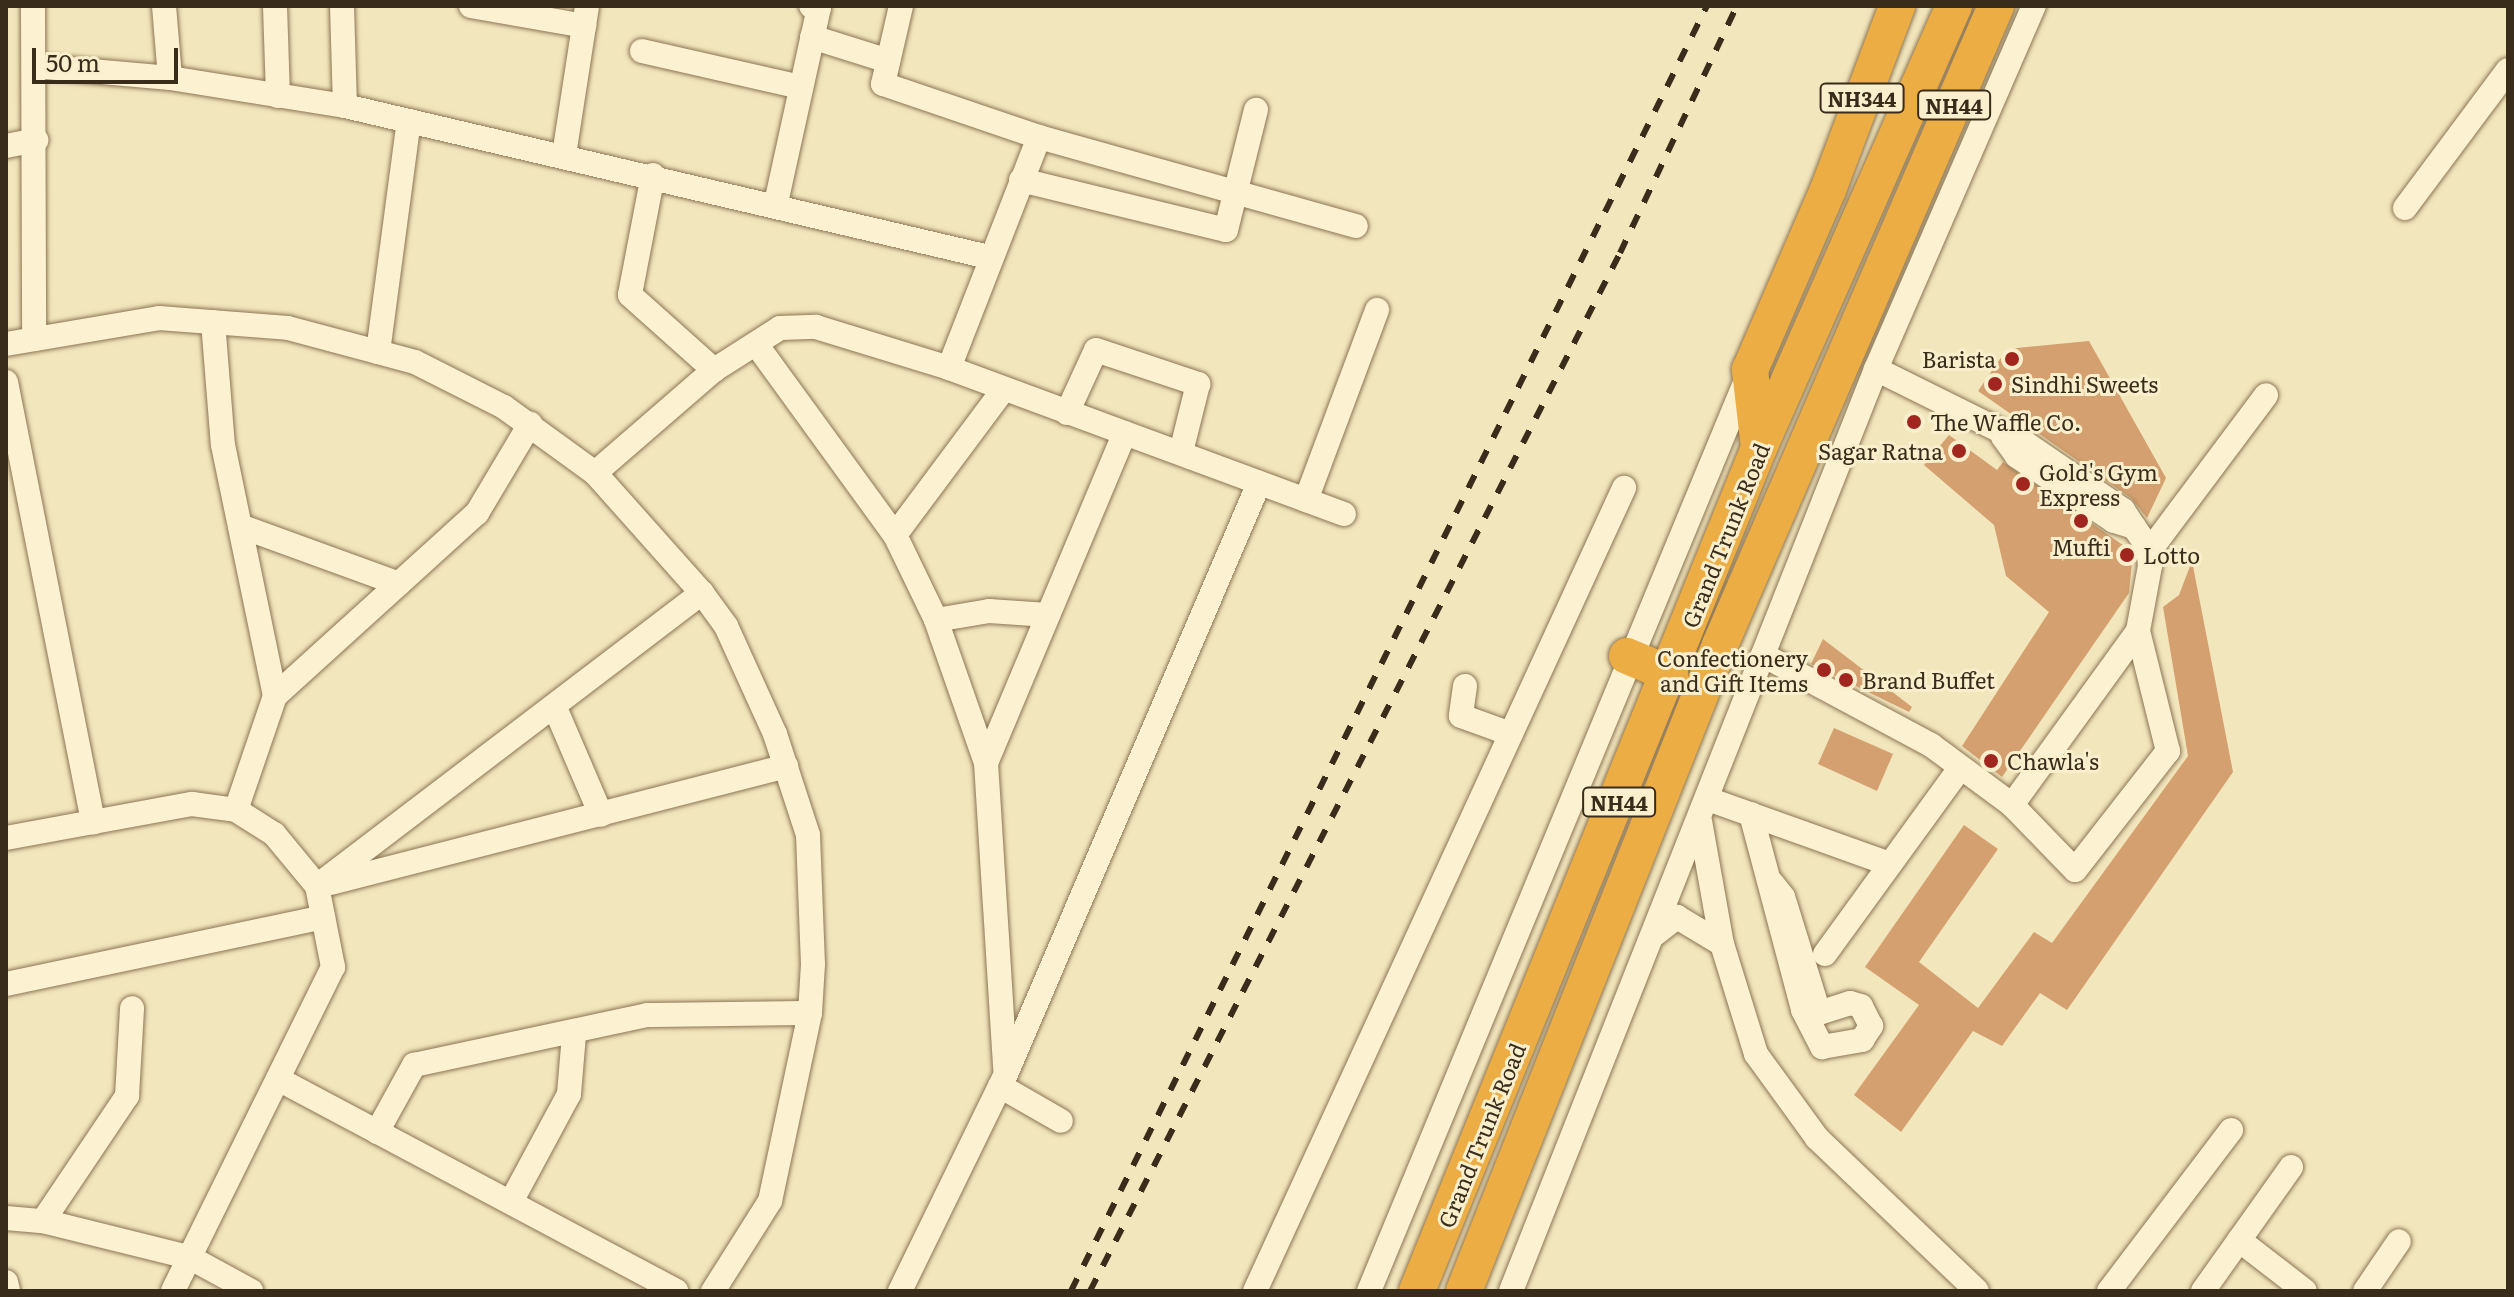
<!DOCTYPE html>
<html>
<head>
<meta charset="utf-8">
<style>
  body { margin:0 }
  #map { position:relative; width:2514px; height:1297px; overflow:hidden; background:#f2e6bd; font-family:Literata,serif }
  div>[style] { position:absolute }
  .building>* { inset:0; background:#d4a06f }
  .roads { filter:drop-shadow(0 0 2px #8c7554) drop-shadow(0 0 2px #8c7554) }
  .minor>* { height:24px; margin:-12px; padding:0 12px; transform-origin:12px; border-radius:12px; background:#fcf2d1 }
  .highway>* { height:36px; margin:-18px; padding:0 18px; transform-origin:18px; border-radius:18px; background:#ebad44 }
  .rail>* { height:6px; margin-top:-3px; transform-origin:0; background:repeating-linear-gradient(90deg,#392c1b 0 14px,transparent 0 28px) }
  .dots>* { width:22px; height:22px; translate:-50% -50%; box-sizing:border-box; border:4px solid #f9efcd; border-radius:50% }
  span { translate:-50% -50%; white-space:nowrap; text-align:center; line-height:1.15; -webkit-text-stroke:6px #f9efcd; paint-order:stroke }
  .shield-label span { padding:2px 6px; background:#f9efcd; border:2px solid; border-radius:6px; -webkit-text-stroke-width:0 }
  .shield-label { font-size:20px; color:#392c1b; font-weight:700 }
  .poi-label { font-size:22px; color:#392c1b }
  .right { translate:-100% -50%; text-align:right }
  .left { translate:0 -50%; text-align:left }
  .street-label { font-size:22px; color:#392c1b }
  .frame { position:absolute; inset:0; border:8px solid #392c1b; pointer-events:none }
  .scale { position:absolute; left:32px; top:48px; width:146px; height:36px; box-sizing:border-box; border:4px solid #392c1b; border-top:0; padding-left:10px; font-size:24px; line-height:28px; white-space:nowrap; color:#392c1b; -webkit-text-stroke:6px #f9efcd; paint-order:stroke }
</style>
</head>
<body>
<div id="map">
  <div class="building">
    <div style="clip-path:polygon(2089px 341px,2166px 478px,2147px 518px,2131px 498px,1978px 391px,2007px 349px)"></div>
    <div style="clip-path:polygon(1949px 435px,1997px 470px,2003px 462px,2133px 552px,2129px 593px,2002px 777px,1962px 746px,2049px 612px,2006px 576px,1994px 525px,1924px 465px)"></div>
    <div style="clip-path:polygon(2192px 561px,2233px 772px,2067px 1010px,2040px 993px,2002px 1046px,1973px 1031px,1901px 1132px,1854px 1095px,1919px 1005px,1865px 967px,1964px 825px,1998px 849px,1919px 962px,1978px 1008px,2034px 932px,2052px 943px,2188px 756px,2163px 607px,2179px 595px)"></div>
    <div style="clip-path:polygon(1823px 639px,1912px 707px,1909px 712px,1811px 664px)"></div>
    <div style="clip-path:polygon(1834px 728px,1893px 754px,1877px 791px,1818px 764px)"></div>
  </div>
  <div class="roads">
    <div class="minor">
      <div style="left:33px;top:6px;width:333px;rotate:89.8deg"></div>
      <div style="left:164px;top:6px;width:72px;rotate:85.2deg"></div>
      <div style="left:275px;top:6px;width:90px;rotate:88.1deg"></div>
      <div style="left:342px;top:6px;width:100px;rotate:88.3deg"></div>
      <div style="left:471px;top:6px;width:115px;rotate:10deg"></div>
      <div style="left:901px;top:6px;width:80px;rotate:103deg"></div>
      <div style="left:883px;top:84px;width:165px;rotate:18.8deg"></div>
      <div style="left:1039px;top:137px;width:329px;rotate:15.7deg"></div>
      <div style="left:812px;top:37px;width:80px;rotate:17.5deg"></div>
      <div style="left:642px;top:51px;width:163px;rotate:12.8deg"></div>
      <div style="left:34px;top:66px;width:137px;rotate:5deg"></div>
      <div style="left:170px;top:78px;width:177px;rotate:9.1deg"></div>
      <div style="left:345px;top:106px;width:661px;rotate:13.2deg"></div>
      <div style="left:6px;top:146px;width:31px;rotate:-11deg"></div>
      <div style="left:564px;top:155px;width:151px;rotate:-81.2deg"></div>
      <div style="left:653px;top:175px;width:122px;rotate:100.9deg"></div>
      <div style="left:630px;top:295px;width:113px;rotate:41.8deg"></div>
      <div style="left:1021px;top:180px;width:211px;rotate:13.7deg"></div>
      <div style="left:1226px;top:230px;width:124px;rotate:-76deg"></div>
      <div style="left:776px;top:203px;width:200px;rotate:-77.6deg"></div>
      <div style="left:819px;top:8px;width:8px;rotate:-166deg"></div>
      <div style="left:2405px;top:208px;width:172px;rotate:-53.3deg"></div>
      <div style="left:213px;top:322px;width:123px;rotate:85.4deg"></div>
      <div style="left:223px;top:445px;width:256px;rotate:78.3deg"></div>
      <div style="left:275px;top:696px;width:120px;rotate:108.9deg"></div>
      <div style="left:6px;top:344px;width:155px;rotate:-9.6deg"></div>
      <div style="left:159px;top:318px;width:129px;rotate:4.4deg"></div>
      <div style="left:288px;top:328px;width:131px;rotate:15deg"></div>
      <div style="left:415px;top:362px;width:100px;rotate:26.8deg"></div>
      <div style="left:504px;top:407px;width:112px;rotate:36deg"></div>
      <div style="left:595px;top:473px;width:161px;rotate:48.3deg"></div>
      <div style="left:702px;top:593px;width:41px;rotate:54deg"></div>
      <div style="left:726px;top:626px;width:119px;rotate:65.6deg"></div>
      <div style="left:775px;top:734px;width:106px;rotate:71.9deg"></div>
      <div style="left:808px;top:835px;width:129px;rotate:87.8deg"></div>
      <div style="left:813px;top:964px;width:49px;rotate:93.5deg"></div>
      <div style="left:810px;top:1013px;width:192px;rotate:102deg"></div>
      <div style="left:770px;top:1201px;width:107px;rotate:122.3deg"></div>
      <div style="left:756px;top:344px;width:236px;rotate:54deg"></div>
      <div style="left:895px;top:535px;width:94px;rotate:64.2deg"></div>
      <div style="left:936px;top:620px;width:151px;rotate:70.7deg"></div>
      <div style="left:986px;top:763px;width:306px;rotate:86.4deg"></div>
      <div style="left:378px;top:352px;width:233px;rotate:-82.4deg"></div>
      <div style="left:949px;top:368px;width:248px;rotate:-68.7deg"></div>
      <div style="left:1876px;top:369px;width:166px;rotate:26.4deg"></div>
      <div style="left:2025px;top:443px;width:119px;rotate:34.4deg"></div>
      <div style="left:2123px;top:510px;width:20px;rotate:57deg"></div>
      <div style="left:2134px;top:527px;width:21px;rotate:-163deg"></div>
      <div style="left:2114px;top:521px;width:117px;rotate:-146.2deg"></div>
      <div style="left:2017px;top:456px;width:24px;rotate:-126deg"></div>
      <div style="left:6px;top:382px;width:449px;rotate:78.8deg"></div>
      <div style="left:1067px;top:413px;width:69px;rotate:-65.3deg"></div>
      <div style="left:1096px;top:350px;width:108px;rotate:18.4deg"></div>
      <div style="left:1198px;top:384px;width:70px;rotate:104deg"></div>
      <div style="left:595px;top:473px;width:157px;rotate:-40.9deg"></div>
      <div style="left:714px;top:370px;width:78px;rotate:-32.5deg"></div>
      <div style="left:780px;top:328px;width:36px;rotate:-2deg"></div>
      <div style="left:816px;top:327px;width:139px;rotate:17.1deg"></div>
      <div style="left:949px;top:368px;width:421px;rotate:20.3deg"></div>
      <div style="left:1306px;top:500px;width:203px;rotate:-69.5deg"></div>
      <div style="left:240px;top:526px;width:169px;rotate:20deg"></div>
      <div style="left:2134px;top:527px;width:24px;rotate:55deg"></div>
      <div style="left:2148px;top:547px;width:19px;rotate:84deg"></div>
      <div style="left:2150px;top:566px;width:66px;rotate:100.5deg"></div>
      <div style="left:2138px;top:631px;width:124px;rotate:76deg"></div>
      <div style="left:2168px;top:751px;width:151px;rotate:128deg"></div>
      <div style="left:2075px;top:870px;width:91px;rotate:-134.1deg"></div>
      <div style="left:2012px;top:805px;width:215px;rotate:-54.1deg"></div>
      <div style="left:895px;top:535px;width:182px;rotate:-53.3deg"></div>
      <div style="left:2148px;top:553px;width:197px;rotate:-53.2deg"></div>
      <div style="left:936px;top:620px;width:54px;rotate:-9.6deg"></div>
      <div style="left:989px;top:611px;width:59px;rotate:3.9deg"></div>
      <div style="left:1763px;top:655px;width:191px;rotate:28.2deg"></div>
      <div style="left:1931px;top:745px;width:101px;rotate:36.5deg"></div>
      <div style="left:1465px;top:686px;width:30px;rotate:98deg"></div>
      <div style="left:1461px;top:716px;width:53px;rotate:19.8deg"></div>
      <div style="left:275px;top:696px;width:273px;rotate:-42.2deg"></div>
      <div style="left:477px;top:513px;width:104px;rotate:-59.2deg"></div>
      <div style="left:556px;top:710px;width:114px;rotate:66.8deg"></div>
      <div style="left:986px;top:763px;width:358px;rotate:-67.2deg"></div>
      <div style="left:1708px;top:799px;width:193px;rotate:19.7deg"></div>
      <div style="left:1751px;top:814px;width:203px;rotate:75.1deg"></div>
      <div style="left:1803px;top:1010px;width:42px;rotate:62.8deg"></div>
      <div style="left:1822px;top:1047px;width:41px;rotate:-9.9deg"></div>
      <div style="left:1862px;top:1040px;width:17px;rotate:-57deg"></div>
      <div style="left:1871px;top:1026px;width:22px;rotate:-117deg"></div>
      <div style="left:1861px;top:1006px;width:11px;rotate:-165deg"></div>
      <div style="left:1850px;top:1003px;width:33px;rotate:162deg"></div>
      <div style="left:1819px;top:1013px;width:121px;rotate:-107.2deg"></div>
      <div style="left:1783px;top:897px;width:18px;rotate:-128deg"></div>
      <div style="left:1700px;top:821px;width:125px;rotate:79.9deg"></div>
      <div style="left:1722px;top:944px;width:115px;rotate:72.8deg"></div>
      <div style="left:1756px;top:1054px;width:104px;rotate:54deg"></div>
      <div style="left:1817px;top:1138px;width:221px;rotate:43.7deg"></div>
      <div style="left:6px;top:838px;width:189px;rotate:-10.4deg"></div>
      <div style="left:192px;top:804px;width:44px;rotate:7.8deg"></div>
      <div style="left:236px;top:810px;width:45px;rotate:32.3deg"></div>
      <div style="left:274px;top:834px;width:67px;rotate:50.4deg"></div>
      <div style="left:317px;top:886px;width:83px;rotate:78.8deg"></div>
      <div style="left:333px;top:967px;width:361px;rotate:116.3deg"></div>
      <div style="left:331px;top:883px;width:470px;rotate:-14.4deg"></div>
      <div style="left:317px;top:886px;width:484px;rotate:-37.3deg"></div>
      <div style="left:1655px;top:934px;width:28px;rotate:-38deg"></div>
      <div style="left:1677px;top:917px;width:52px;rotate:31deg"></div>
      <div style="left:1825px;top:954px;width:230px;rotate:-54deg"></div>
      <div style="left:6px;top:984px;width:324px;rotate:-11.9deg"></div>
      <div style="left:278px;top:1079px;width:451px;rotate:28deg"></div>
      <div style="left:1000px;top:1086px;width:70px;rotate:29.8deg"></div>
      <div style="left:377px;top:1132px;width:77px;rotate:-61.1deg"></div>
      <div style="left:414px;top:1065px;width:238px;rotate:-12.1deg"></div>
      <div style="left:647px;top:1015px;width:163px;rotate:-0.7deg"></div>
      <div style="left:512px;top:1200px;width:120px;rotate:-61.7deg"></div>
      <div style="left:569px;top:1094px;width:60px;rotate:-85.2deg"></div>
      <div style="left:6px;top:1218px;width:37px;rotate:5deg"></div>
      <div style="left:43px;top:1221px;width:150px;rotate:13.9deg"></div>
      <div style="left:189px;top:1257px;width:71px;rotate:28.7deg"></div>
      <div style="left:43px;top:1221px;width:151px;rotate:-56.1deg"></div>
      <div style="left:127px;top:1096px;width:88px;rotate:-86.7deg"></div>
      <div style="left:2239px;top:1240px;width:83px;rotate:37.7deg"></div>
      <div style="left:6px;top:1282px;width:9px;rotate:77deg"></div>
      <div style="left:900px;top:1291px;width:242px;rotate:-64deg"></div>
      <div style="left:1006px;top:1074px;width:643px;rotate:-66.82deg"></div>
      <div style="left:1255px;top:1291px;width:884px;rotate:-65.32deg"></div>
      <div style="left:1369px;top:1291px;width:994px;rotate:-67.51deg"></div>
      <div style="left:1511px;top:1291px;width:992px;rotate:-68.4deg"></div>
      <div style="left:1876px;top:369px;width:396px;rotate:-66.5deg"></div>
      <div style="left:2109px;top:1291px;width:202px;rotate:-52.8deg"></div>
      <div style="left:2203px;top:1291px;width:152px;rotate:-54.6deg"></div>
      <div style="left:2365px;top:1291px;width:60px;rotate:-55.8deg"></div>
    </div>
    <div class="highway">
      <div style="left:1759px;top:448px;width:79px;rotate:-96.6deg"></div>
      <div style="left:1750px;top:370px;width:196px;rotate:-66.6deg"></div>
      <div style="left:1828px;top:190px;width:197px;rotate:-69.4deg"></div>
      <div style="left:1627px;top:656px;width:47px;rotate:22.7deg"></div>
      <div style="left:1417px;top:1291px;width:910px;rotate:-67.92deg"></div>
      <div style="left:1759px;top:448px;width:483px;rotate:-66.2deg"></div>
      <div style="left:1464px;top:1291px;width:695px;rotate:-68.38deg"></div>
      <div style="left:1720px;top:645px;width:696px;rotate:-66.64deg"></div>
    </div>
  </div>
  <div class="rail">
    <div style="left:1071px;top:1291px;width:1434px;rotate:-63.67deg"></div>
    <div style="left:1090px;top:1291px;width:1165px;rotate:-62.95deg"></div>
    <div style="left:1620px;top:253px;width:273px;rotate:-64.7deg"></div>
  </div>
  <div class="dots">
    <div style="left:2012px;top:359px;background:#a0261f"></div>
    <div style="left:1995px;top:384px;background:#a0261f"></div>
    <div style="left:1914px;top:422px;background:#a0261f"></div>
    <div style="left:1959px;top:451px;background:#a0261f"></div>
    <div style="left:2023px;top:484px;background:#a0261f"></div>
    <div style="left:2081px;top:521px;background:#a0261f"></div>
    <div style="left:2127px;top:555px;background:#a0261f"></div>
    <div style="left:1824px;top:670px;background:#a0261f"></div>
    <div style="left:1846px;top:680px;background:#a0261f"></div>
    <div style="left:1991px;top:761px;background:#a0261f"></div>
  </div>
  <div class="shield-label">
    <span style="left:1862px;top:98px">NH344</span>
    <span style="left:1954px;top:105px">NH44</span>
    <span style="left:1619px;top:802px">NH44</span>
  </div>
  <div class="poi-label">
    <span class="right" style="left:1996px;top:359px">Barista</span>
    <span class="left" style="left:2011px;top:384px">Sindhi Sweets</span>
    <span class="left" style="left:1930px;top:422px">The Waffle Co.</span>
    <span class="right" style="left:1943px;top:451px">Sagar Ratna</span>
    <span class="left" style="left:2039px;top:484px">Gold's Gym<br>Express</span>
    <span style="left:2081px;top:547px">Mufti</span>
    <span class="left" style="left:2143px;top:555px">Lotto</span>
    <span class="right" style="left:1808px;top:670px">Confectionery<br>and Gift Items</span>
    <span class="left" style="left:1862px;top:680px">Brand Buffet</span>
    <span class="left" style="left:2007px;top:761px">Chawla's</span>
  </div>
  <div class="street-label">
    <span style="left:1725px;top:535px;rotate:-68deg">Grand Trunk Road</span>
    <span style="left:1481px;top:1135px;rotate:-68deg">Grand Trunk Road</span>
  </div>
  <div class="frame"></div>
  <div class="scale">50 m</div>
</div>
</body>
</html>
